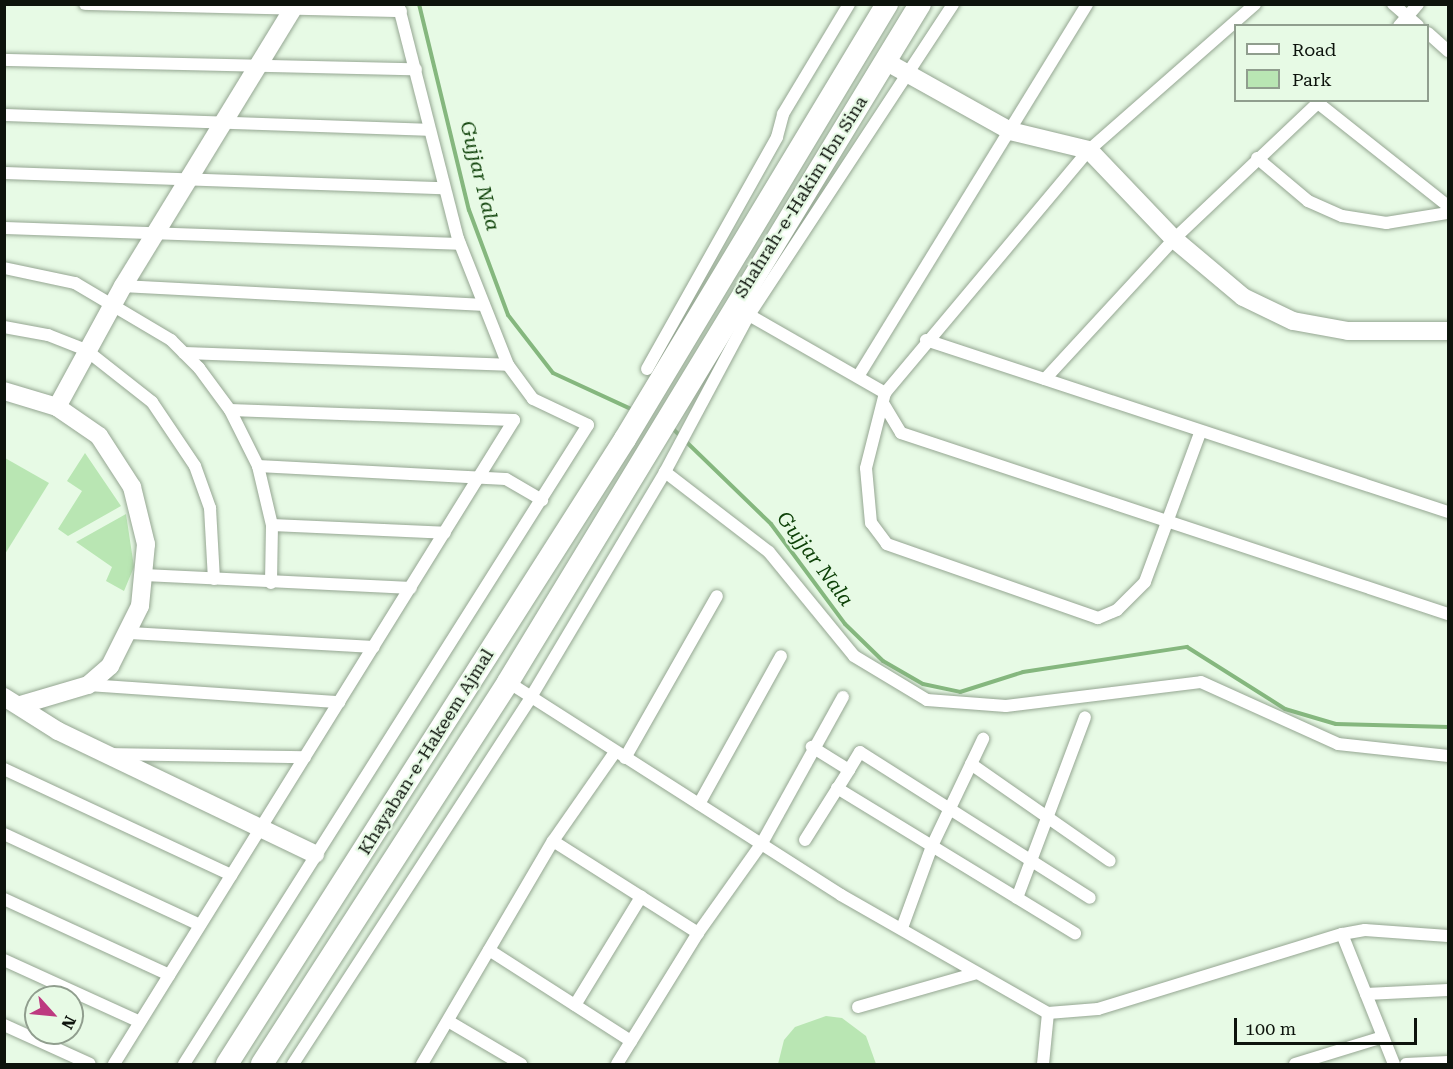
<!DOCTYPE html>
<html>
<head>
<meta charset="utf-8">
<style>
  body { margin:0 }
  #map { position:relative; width:1453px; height:1069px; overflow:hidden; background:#e7fae5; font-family:"Roboto Serif",serif }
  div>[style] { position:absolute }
  .green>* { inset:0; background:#b9e6b3 }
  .stream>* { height:4px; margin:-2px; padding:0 2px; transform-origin:2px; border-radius:2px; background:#85b77e }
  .roads { filter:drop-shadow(0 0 2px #95a692) drop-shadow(0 0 2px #95a692) }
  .street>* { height:12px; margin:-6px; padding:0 6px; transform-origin:6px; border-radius:6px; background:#fff }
  .secondary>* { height:18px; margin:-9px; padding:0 9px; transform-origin:9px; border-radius:9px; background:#fff }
  .highway>* { height:22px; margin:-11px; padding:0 11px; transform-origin:11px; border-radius:11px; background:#fff }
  span { translate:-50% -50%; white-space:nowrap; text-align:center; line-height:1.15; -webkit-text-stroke:4.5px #e7fae5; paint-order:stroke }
  .street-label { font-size:18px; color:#0d130c }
  .water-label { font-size:20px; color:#0e4108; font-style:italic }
  .frame { position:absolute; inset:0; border:6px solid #0d130c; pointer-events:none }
  .legend { position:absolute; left:1234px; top:24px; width:195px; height:78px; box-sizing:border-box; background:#e7fae5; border:2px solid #909e8e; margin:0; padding:8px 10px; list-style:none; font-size:18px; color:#0d130c }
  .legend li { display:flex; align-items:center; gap:12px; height:30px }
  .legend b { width:30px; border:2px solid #909e8e }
  .north { position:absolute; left:24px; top:985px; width:60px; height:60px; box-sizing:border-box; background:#e7fae5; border:2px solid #909e8e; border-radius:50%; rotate:117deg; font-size:16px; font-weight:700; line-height:24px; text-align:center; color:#0d130c }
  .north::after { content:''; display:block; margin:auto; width:21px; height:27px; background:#bd3a80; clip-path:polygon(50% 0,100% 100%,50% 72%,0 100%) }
  .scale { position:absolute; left:1234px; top:1018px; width:183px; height:27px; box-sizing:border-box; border:3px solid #0d130c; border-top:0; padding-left:8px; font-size:18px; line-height:21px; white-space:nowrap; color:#0d130c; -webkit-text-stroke:4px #e7fae5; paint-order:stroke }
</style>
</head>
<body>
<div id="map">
  <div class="green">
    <div style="clip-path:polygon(85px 453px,121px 506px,68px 536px,58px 529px,82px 491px,67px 481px)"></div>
    <div style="clip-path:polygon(5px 458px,49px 483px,5px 554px)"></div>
    <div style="clip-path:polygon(126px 514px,134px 567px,124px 591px,106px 581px,112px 567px,76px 542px)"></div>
    <div style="clip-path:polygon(826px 1016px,842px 1018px,866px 1036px,876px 1064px,778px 1064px,784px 1040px,795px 1027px)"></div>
  </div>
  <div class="stream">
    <div style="left:419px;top:4px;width:212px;rotate:76.4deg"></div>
    <div style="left:469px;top:210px;width:112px;rotate:69.6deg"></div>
    <div style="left:508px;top:315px;width:73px;rotate:52.2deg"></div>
    <div style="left:553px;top:373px;width:88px;rotate:24.8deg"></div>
    <div style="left:672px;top:428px;width:138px;rotate:44.1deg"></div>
    <div style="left:771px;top:524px;width:124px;rotate:53.5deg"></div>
    <div style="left:845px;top:624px;width:53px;rotate:44.2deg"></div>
    <div style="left:883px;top:661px;width:46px;rotate:29.9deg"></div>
    <div style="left:923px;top:684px;width:38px;rotate:12deg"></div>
    <div style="left:960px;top:692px;width:66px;rotate:-17.6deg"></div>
    <div style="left:1023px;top:672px;width:166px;rotate:-8.7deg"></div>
    <div style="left:1187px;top:647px;width:116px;rotate:32.3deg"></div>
    <div style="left:1285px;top:709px;width:53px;rotate:16.4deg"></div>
    <div style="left:1336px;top:724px;width:112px;rotate:1.5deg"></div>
  </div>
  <div class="roads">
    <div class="street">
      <div style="left:85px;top:4px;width:316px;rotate:1.3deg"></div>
      <div style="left:1393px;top:4px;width:33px;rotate:41deg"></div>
      <div style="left:1399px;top:26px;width:29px;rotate:-49deg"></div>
      <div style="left:1428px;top:33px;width:27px;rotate:42deg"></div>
      <div style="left:4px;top:60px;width:412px;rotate:1.3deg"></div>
      <div style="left:1318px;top:103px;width:166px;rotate:38.4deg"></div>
      <div style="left:4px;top:115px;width:424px;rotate:2deg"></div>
      <div style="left:1257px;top:158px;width:67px;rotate:40.1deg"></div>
      <div style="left:1308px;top:201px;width:37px;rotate:24deg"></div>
      <div style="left:1342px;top:216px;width:45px;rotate:9deg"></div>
      <div style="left:1386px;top:223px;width:63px;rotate:-9.2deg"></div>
      <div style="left:4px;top:173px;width:440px;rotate:2deg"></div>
      <div style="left:4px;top:228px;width:456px;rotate:2deg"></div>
      <div style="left:4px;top:268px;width:73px;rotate:11.9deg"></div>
      <div style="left:75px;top:283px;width:112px;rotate:30.7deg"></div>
      <div style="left:171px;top:340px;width:40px;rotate:45deg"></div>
      <div style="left:199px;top:368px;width:52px;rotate:53.6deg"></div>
      <div style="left:230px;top:410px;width:63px;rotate:63.4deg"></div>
      <div style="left:258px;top:466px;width:61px;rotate:76.7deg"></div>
      <div style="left:272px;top:525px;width:58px;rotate:91deg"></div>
      <div style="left:123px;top:286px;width:361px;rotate:3deg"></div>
      <div style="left:749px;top:315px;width:157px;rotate:29.8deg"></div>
      <div style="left:4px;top:327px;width:45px;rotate:10.3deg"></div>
      <div style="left:48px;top:335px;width:41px;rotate:21.5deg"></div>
      <div style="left:86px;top:350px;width:84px;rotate:38.2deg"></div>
      <div style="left:152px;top:402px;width:77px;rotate:56.1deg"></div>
      <div style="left:195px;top:466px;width:45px;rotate:70.3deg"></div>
      <div style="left:210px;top:508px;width:71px;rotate:86.8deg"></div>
      <div style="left:926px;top:340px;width:550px;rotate:18.24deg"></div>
      <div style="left:184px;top:353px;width:324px;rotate:2.1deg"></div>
      <div style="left:647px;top:369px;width:266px;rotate:-60.7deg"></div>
      <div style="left:777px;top:137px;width:24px;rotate:-75deg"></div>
      <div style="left:783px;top:114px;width:128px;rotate:-59deg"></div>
      <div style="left:859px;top:375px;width:435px;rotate:-58.4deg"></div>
      <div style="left:1045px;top:379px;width:190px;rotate:-47.3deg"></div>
      <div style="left:1174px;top:239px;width:202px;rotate:-43.4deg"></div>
      <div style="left:883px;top:403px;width:35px;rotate:59deg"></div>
      <div style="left:901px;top:433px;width:576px;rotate:18.31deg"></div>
      <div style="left:1200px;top:433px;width:159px;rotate:110.3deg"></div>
      <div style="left:1145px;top:582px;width:40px;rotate:135deg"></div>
      <div style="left:1117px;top:610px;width:21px;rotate:157deg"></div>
      <div style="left:1098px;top:618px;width:224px;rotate:-160.7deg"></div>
      <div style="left:887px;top:544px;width:26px;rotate:-127deg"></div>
      <div style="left:871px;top:523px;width:55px;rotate:-95.2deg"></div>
      <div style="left:866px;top:468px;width:77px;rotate:-75.8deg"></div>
      <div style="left:885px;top:393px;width:317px;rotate:-50deg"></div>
      <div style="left:1089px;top:150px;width:221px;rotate:-41.3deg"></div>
      <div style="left:258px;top:466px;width:248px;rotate:3deg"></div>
      <div style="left:506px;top:479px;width:42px;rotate:30.3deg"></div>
      <div style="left:665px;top:472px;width:131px;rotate:37.6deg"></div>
      <div style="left:769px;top:552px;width:134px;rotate:50.7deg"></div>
      <div style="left:854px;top:656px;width:85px;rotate:31.1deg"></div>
      <div style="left:927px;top:700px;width:79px;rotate:4.3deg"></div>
      <div style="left:1006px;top:706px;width:196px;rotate:-7deg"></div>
      <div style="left:1201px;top:682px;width:150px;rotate:24.3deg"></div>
      <div style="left:1338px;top:744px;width:111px;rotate:6.2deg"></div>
      <div style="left:272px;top:525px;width:173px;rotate:2.6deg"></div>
      <div style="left:145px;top:575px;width:266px;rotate:2.8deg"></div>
      <div style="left:130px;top:633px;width:244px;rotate:3.3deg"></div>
      <div style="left:508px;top:682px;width:395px;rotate:32.6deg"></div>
      <div style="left:841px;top:895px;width:238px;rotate:29.7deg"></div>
      <div style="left:1048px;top:1013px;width:50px;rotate:-4.6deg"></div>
      <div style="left:1098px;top:1009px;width:255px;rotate:-17.1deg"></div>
      <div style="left:1342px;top:934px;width:23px;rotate:-10deg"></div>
      <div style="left:1365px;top:930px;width:83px;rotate:4.1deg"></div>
      <div style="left:88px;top:685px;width:252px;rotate:3.9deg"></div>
      <div style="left:106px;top:754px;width:199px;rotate:0.9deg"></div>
      <div style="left:625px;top:758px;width:186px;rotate:-60.4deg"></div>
      <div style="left:971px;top:764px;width:169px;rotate:34.9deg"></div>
      <div style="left:4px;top:769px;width:251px;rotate:25deg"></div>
      <div style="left:849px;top:770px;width:21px;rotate:-59deg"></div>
      <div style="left:860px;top:752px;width:272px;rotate:32.4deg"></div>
      <div style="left:837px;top:788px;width:279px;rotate:31.4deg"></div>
      <div style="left:699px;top:804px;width:169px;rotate:-61deg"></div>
      <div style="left:4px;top:834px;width:216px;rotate:24.9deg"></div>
      <div style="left:805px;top:840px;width:83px;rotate:-57.8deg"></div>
      <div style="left:849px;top:770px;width:44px;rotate:-148.1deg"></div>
      <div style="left:553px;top:841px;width:172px;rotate:32.4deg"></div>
      <div style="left:1017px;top:898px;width:193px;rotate:-69.4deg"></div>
      <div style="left:4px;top:899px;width:182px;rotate:24.7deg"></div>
      <div style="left:902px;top:928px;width:87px;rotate:-69.9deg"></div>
      <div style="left:932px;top:846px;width:119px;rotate:-64.5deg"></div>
      <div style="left:1342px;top:934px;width:140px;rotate:68.2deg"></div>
      <div style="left:489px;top:950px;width:169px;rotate:32.7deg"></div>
      <div style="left:4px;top:960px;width:149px;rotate:24.5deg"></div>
      <div style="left:1366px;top:994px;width:82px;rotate:-2.8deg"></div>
      <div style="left:575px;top:1005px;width:127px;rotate:-58.6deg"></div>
      <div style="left:858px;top:1007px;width:121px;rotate:-15.9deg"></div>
      <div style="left:448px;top:1021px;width:85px;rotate:30.5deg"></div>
      <div style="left:4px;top:1025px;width:94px;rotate:24.4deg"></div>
      <div style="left:114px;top:1064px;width:758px;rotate:-58.15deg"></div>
      <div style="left:514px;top:420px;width:284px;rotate:-178deg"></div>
      <div style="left:184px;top:1064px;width:756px;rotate:-57.7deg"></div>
      <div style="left:588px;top:425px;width:61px;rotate:-154.7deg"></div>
      <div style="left:533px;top:399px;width:42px;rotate:-126.3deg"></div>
      <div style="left:508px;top:365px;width:136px;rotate:-111.6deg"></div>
      <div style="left:458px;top:239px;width:243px;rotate:-104.3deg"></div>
      <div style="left:293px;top:1064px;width:437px;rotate:-57deg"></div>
      <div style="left:531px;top:697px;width:262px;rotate:-59.2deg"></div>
      <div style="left:665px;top:472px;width:178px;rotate:-61.9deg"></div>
      <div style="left:749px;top:315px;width:372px;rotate:-56.7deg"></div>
      <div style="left:422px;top:1064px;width:259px;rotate:-59.6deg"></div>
      <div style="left:553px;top:841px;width:108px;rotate:-55.1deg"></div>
      <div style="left:617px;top:1064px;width:154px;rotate:-58.3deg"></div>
      <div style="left:698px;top:933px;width:110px;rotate:-54.6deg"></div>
      <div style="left:762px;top:843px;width:167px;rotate:-61deg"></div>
      <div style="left:1043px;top:1064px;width:51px;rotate:-84.4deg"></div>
      <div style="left:1295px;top:1064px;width:92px;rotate:-17.1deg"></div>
      <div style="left:1406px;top:1064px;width:42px;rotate:-2.7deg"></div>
    </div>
    <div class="secondary">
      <div style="left:885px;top:61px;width:143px;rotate:29.2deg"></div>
      <div style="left:1010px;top:131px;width:81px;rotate:13.5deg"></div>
      <div style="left:1089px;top:150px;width:123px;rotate:46.3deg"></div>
      <div style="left:1174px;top:239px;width:90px;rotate:40deg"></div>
      <div style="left:1243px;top:297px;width:55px;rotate:25.6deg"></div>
      <div style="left:1293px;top:321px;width:56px;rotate:10.3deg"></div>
      <div style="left:1348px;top:331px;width:100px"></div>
      <div style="left:4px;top:391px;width:55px;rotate:16.8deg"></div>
      <div style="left:57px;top:407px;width:51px;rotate:34.6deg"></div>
      <div style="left:99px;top:436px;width:61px;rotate:57.1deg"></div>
      <div style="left:132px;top:487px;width:59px;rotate:76.2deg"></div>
      <div style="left:146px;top:544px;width:62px;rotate:95.5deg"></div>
      <div style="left:140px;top:606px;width:67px;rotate:116.6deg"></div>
      <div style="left:110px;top:666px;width:29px;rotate:139deg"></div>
      <div style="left:88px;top:685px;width:70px;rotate:163.4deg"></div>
      <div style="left:57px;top:407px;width:138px;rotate:-61.4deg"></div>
      <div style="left:123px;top:286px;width:331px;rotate:-58.5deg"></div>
      <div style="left:4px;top:697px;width:64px;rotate:32.2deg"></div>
      <div style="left:58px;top:731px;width:285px;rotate:25.6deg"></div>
    </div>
    <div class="highway">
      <div style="left:227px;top:1064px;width:741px;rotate:-57.51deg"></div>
      <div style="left:625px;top:439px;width:508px;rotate:-58.94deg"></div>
      <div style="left:262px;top:1064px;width:454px;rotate:-57.2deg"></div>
      <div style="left:508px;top:682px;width:793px;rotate:-58.71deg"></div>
    </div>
  </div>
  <div class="street-label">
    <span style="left:801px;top:197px;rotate:-58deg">Shahrah-e-Hakim Ibn Sina</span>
    <span style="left:426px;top:752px;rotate:-58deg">Khayaban-e-Hakeem Ajmal</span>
  </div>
  <div class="water-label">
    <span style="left:480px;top:176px;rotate:76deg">Gujjar Nala</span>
    <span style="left:815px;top:559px;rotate:53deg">Gujjar Nala</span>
  </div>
  <div class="frame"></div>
  <ul class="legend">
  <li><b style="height:8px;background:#fff"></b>Road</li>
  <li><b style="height:16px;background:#b9e6b3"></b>Park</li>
  </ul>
  <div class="north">N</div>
  <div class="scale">100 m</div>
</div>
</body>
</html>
